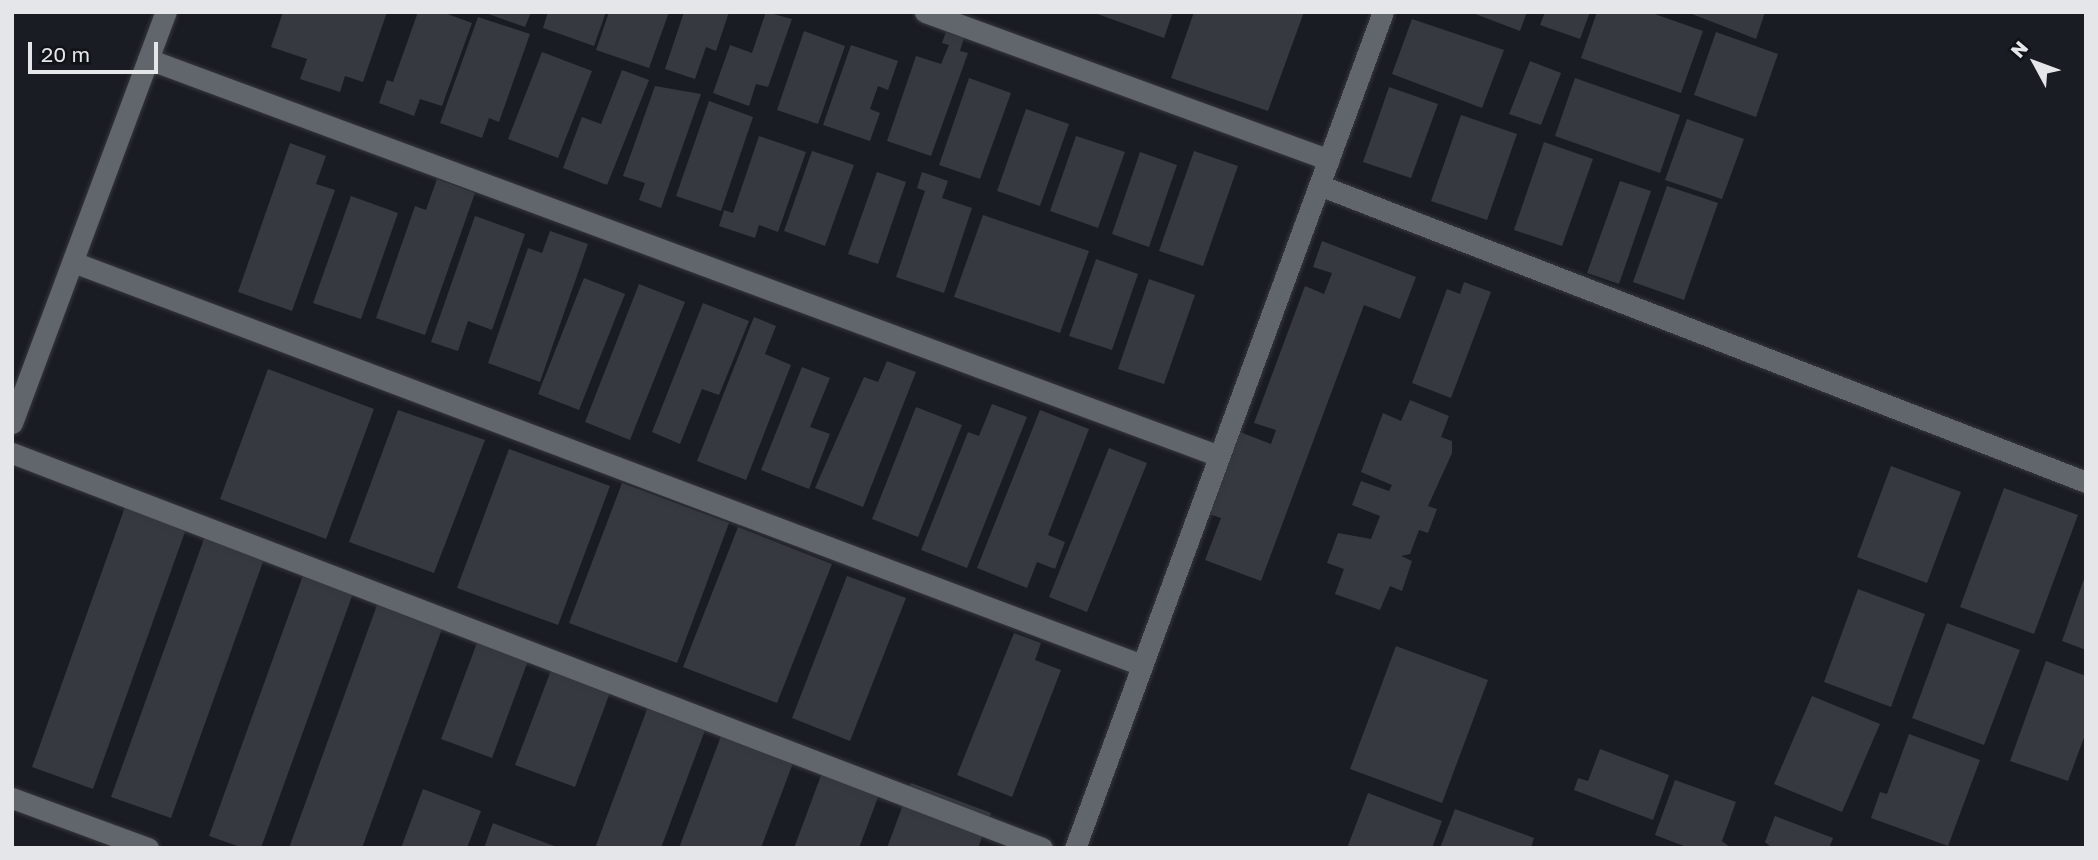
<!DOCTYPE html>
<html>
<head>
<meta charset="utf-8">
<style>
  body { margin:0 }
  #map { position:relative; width:2098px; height:860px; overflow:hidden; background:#191c22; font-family:"Golos Text",sans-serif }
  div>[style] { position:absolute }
  .building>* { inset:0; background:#363a40 }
  .roads { filter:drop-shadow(0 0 2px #36373c) drop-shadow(0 0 2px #36373c) }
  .street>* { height:21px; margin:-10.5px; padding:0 10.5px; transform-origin:10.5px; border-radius:10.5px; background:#61656c }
  .secondary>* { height:21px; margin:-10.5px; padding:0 10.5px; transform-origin:10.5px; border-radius:10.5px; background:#61656c }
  span { translate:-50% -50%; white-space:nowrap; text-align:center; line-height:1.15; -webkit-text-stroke:5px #101318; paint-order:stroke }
  .frame { position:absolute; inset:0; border:14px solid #e4e6ea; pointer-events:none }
  .north { position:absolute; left:2000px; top:28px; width:70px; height:70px; -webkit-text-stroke:5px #101318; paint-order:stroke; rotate:311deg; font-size:19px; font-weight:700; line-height:28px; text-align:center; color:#e4e6ea }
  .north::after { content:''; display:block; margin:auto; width:24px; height:32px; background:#e4e6ea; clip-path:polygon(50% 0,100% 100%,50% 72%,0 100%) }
  .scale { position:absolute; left:28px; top:42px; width:130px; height:32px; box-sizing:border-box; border:4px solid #e4e6ea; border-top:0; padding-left:9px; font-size:21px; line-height:24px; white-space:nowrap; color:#e4e6ea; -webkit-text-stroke:5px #101318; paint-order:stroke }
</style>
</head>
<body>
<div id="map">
  <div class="building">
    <div style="clip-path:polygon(283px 12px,387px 12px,363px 82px,345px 76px,340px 92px,300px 79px,307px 59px,271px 47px)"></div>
    <div style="clip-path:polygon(418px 12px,442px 12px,472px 23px,442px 106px,420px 99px,414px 116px,379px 103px,387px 80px,393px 82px)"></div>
    <div style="clip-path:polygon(483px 12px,531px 12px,525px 27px)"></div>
    <div style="clip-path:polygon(548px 12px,606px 12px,594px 46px,543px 28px)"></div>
    <div style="clip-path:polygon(609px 12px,669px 12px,649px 68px,596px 50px)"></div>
    <div style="clip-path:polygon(684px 12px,729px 12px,716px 51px,706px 47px,695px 79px,665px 69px)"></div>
    <div style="clip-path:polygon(766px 12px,792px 19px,768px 87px,756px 84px,749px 106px,713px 93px,730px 45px,752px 53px)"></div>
    <div style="clip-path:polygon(1092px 12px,1173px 12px,1164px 38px)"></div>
    <div style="clip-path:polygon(1194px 12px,1304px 12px,1268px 111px,1171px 78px)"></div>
    <div style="clip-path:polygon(1470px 12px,1527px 12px,1520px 31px)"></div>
    <div style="clip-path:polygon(1545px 12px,1590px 12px,1580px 39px,1540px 25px)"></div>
    <div style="clip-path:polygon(1597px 12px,1649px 12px,1703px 31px,1681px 93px,1581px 58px)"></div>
    <div style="clip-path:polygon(1687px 12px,1765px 12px,1756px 39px)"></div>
    <div style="clip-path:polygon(478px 17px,530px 34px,499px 122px,489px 118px,482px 138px,440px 123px)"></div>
    <div style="clip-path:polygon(1412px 19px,1504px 50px,1482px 108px,1392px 74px)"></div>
    <div style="clip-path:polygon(804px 31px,845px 46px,818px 124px,777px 110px)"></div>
    <div style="clip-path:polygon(946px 32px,964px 38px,960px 51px,968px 53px,931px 156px,887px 141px,916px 56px,941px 64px,949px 45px,942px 43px)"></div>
    <div style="clip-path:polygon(1716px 32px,1778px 54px,1756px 117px,1694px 95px)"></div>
    <div style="clip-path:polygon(851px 45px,898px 61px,888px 90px,878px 86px,870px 109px,880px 113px,870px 141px,823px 125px)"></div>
    <div style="clip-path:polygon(542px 52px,592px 71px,558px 158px,508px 139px)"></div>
    <div style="clip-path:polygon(1530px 61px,1561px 73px,1541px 125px,1509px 114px)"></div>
    <div style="clip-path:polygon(622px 70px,649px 80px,607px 185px,563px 168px,582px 117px,601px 124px)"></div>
    <div style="clip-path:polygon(969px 78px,1011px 93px,980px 179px,939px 165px)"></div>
    <div style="clip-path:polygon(1575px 78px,1680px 115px,1660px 173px,1555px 136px)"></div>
    <div style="clip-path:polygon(655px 86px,701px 94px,661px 208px,639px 200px,645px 183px,623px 176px)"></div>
    <div style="clip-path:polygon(1389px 87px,1438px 104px,1411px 178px,1363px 162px)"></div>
    <div style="clip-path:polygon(709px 101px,753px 117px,721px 211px,676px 196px)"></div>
    <div style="clip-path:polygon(1026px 109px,1069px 124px,1040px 206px,997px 191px)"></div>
    <div style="clip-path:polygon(1461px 115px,1517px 134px,1487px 220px,1431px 201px)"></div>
    <div style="clip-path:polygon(1687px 119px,1744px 139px,1722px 199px,1665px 180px)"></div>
    <div style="clip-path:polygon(759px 136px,806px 152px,778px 232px,759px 225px,755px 238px,719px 226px,724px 210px,733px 213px)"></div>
    <div style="clip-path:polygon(1076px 136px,1125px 152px,1098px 228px,1050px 211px)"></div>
    <div style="clip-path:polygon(1544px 142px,1593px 159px,1562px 246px,1514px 230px)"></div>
    <div style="clip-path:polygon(290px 143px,326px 156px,316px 184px,335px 190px,292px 311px,238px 292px)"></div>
    <div style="clip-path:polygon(812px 151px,854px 165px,825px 246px,784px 231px)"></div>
    <div style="clip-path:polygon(1194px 151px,1238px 166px,1203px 266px,1159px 251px)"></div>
    <div style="clip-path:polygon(1140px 152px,1177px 165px,1149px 247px,1112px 234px)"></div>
    <div style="clip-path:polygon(877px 172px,906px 182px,878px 264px,848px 254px)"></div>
    <div style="clip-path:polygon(922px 172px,948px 181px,942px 198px,972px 208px,944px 293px,896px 277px,925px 191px,917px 188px)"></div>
    <div style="clip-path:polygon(437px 179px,475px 193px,425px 335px,376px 318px,415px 206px,426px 210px)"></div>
    <div style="clip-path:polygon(1620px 181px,1651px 191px,1619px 284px,1587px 273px)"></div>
    <div style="clip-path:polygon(1667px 186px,1718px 203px,1684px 300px,1633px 282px)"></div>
    <div style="clip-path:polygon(351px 196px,398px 213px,361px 319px,313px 303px)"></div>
    <div style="clip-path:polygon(983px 215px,1089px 251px,1060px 333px,954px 297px)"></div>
    <div style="clip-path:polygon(475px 216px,525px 234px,492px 330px,468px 321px,458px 351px,431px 342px)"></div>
    <div style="clip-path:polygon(550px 231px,588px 244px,540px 382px,488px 363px,528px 248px,542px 253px)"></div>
    <div style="clip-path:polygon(1322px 241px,1416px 277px,1400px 319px,1364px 305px,1261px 581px,1205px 560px,1221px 518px,1209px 514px,1240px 432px,1271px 444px,1276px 430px,1254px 423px,1305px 286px,1324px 294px,1332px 273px,1313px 267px)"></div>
    <div style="clip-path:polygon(1096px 259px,1138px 274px,1112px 350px,1069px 336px)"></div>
    <div style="clip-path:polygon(584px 278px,625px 294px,579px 410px,538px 394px)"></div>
    <div style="clip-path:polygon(1149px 279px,1195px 295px,1164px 384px,1118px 369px)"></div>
    <div style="clip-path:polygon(1464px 282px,1491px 292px,1451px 398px,1412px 383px,1447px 289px,1460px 294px)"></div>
    <div style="clip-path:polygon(639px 284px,685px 302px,630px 440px,585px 422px)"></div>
    <div style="clip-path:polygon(703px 303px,749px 321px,719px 395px,702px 389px,680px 444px,652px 432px)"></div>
    <div style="clip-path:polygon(754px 317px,776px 326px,765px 354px,791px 365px,746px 480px,697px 461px)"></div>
    <div style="clip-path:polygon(887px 361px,916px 372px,863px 507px,815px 488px,864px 377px,878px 382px)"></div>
    <div style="clip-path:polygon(802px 367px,830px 378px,810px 427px,830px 434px,809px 489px,761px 470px)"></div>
    <div style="clip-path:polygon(268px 369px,374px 409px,326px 539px,220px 499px)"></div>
    <div style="clip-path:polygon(1410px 400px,1449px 416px,1441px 437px,1452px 441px,1452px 453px,1428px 506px,1437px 509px,1428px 533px,1419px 530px,1410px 554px,1401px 556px,1412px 561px,1402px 591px,1390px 586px,1380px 610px,1335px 594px,1344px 569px,1327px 563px,1338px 533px,1371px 539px,1380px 516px,1352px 505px,1361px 481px,1389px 491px,1392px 485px,1361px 472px,1383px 413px,1401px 421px)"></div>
    <div style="clip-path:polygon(992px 404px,1027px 417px,967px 568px,921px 550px,968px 432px,979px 436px)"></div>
    <div style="clip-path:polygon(916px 407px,962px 425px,918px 537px,872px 519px)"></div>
    <div style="clip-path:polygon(398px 410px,485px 440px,434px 573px,349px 542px)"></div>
    <div style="clip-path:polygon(1040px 410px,1089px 429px,1048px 535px,1065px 542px,1055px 569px,1037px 562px,1027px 588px,977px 568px)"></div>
    <div style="clip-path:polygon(1109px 448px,1147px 463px,1087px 612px,1049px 597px)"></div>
    <div style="clip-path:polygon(509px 449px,610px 486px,558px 625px,457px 588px)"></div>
    <div style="clip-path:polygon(1891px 466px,1961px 492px,1927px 583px,1857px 557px)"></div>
    <div style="clip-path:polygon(622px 483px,729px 523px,677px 663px,569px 623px)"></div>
    <div style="clip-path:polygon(2004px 488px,2078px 515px,2034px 634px,1960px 607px)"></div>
    <div style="clip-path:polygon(130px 493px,191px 515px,93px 789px,32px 767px)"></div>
    <div style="clip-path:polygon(209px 525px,269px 545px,171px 818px,111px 797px)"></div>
    <div style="clip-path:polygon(738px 527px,832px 564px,777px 703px,683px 667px)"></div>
    <div style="clip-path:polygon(306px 567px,356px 585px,261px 848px,243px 848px,209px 836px)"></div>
    <div style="clip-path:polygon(847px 576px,906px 598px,850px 741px,792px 718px)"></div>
    <div style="clip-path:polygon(2085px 576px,2086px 576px,2086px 650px,2062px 641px)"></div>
    <div style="clip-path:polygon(1858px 589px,1925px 614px,1891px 707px,1824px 682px)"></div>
    <div style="clip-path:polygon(381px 594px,446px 618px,362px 848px,289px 848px)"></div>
    <div style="clip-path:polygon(1947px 623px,2020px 650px,1984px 745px,1912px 718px)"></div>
    <div style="clip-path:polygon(481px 632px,532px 650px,492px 758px,441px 739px)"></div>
    <div style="clip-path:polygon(1014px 633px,1041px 643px,1035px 660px,1061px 670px,1012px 797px,957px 775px)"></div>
    <div style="clip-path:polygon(1396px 646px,1488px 680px,1442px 803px,1350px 769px)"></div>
    <div style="clip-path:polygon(2046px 661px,2086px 676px,2086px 732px,2068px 781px,2010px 761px)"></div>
    <div style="clip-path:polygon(553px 665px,612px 687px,575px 787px,515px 765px)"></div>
    <div style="clip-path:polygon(652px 696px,710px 717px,661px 848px,595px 848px)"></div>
    <div style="clip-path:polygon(1812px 696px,1880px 724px,1842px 812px,1774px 784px)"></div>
    <div style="clip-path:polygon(727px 720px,799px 747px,761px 848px,679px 848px)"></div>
    <div style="clip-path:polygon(1909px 734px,1980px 760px,1948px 846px,1871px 818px,1880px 792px,1887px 794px)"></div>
    <div style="clip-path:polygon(1600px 749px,1669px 775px,1653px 820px,1574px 790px,1578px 778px,1588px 781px)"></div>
    <div style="clip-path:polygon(826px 762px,883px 784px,859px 848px,794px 848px)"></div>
    <div style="clip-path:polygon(1675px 780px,1736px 802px,1722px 841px,1731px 848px,1689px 848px,1655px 835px)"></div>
    <div style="clip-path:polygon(911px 783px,991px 813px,978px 848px,887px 848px)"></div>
    <div style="clip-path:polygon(423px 789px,481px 811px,467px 848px,401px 848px)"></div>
    <div style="clip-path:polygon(1368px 793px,1442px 821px,1432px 848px,1347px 848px)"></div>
    <div style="clip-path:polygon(1455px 809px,1534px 838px,1531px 848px,1440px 848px)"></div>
    <div style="clip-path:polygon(1775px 816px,1833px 838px,1829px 848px,1772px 848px,1765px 842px)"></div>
    <div style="clip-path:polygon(493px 823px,557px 847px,557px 848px,484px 848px)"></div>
  </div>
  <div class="roads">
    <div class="street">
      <div style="left:925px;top:12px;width:430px;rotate:20.1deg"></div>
      <div style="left:148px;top:59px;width:1142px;rotate:20.34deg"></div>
      <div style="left:1319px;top:185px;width:822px;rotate:21.17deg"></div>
      <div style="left:73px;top:262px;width:1142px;rotate:20.66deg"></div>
      <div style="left:12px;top:453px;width:1103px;rotate:20.98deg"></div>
      <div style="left:12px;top:798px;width:145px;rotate:20.2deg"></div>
    </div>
    <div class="secondary">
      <div style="left:12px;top:423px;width:439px;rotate:-69.5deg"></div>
      <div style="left:1075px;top:848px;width:891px;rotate:-69.78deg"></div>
    </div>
  </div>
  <div class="frame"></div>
  <div class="north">N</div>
  <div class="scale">20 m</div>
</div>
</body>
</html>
